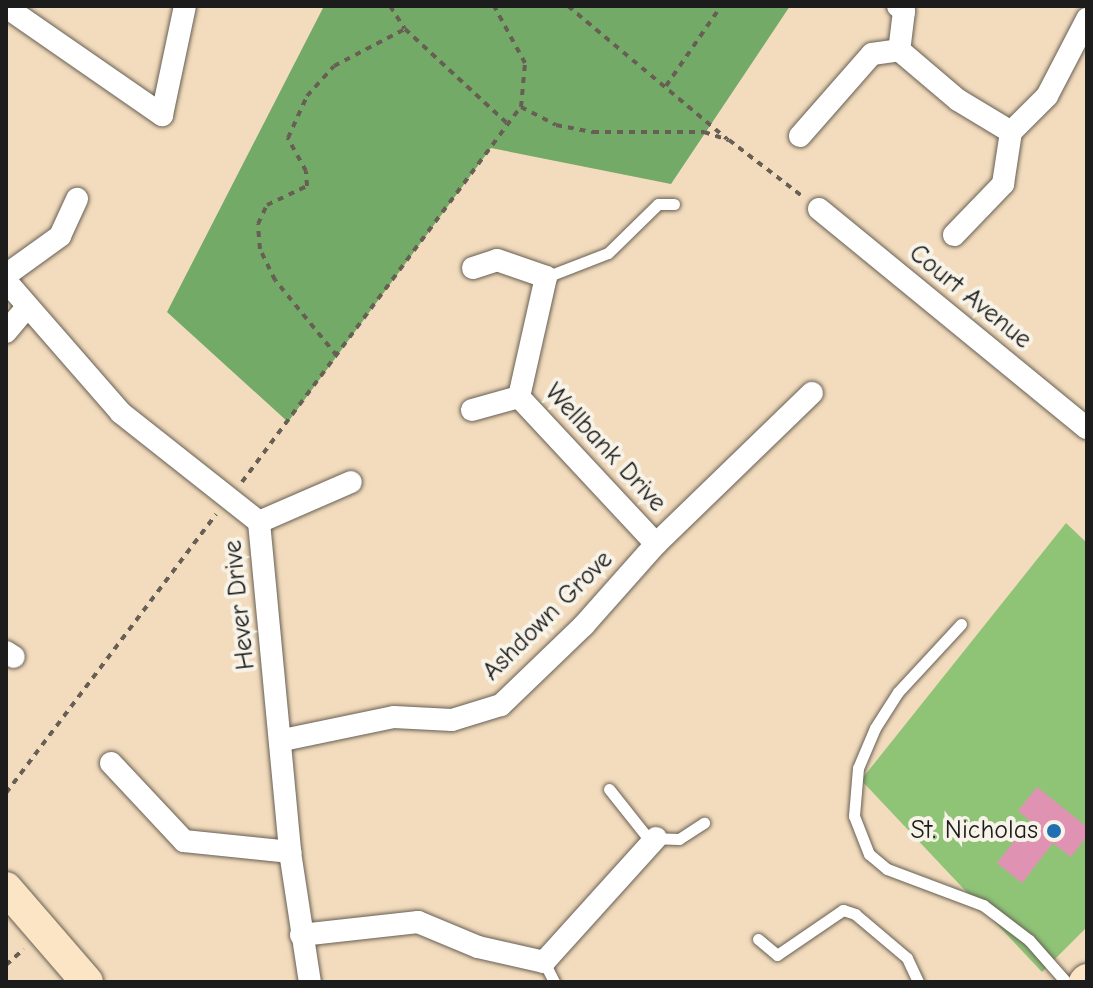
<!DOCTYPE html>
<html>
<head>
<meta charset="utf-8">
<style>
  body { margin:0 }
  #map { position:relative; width:1093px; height:988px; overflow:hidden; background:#f3dcbd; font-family:"Comic Neue",sans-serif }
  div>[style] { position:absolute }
  .green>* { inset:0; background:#8fc477 }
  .forest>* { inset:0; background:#73aa68 }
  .building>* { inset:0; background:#e092b3 }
  .path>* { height:4px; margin-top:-2px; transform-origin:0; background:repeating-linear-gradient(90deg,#675f54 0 6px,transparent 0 12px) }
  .roads { filter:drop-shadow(0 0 2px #675f54) drop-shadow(0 0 2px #675f54) }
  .lane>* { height:11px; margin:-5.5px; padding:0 5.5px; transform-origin:5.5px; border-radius:5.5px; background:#fff }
  .street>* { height:22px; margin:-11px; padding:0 11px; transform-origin:11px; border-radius:11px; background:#fff }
  .secondary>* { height:32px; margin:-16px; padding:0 16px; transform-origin:16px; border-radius:16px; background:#fce5c4 }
  .dots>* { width:22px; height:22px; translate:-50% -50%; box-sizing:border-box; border:4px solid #f7f3e8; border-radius:50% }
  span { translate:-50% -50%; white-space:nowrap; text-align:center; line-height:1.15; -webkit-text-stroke:8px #f7f3e8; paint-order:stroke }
  .street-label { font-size:26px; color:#1c1c1c }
  .poi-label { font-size:26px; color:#1c1c1c }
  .right { translate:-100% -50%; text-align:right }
  .frame { position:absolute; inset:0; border:8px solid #1c1c1c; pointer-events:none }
</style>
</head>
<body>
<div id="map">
  <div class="green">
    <div style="clip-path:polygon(1066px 523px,1087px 543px,1087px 927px,1042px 972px,861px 780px)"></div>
  </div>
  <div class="forest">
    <div style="clip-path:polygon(324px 6px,790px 6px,671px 184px,491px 148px,288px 422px,167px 312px)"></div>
  </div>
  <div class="building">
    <div style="clip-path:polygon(1037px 787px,1087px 827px,1087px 836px,1071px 857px,1053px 843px,1022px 883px,997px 863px,1030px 821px,1018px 811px)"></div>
  </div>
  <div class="path">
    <div style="left:390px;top:6px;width:27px;rotate:57deg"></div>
    <div style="left:405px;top:29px;width:140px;rotate:42.7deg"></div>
    <div style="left:568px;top:6px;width:207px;rotate:39.9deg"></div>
    <div style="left:666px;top:86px;width:97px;rotate:-55.5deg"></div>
    <div style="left:521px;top:107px;width:39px;rotate:27deg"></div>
    <div style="left:556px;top:125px;width:38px;rotate:11deg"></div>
    <div style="left:593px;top:132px;width:111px"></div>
    <div style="left:704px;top:132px;width:26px;rotate:18deg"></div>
    <div style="left:729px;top:140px;width:92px;rotate:37.5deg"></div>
    <div style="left:337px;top:356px;width:98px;rotate:-129.2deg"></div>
    <div style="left:275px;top:280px;width:34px;rotate:-116deg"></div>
    <div style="left:260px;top:249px;width:25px;rotate:-95deg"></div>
    <div style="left:258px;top:224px;width:21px;rotate:-65deg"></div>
    <div style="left:267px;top:205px;width:44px;rotate:-25.4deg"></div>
    <div style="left:307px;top:186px;width:15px;rotate:-94deg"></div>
    <div style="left:306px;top:171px;width:38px;rotate:-119deg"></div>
    <div style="left:288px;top:138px;width:46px;rotate:-65.7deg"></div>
    <div style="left:307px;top:96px;width:40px;rotate:-48deg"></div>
    <div style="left:334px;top:66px;width:80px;rotate:-27.5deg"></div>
    <div style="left:242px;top:482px;width:467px;rotate:-53.4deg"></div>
    <div style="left:521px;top:107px;width:44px;rotate:-84.8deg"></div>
    <div style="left:525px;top:63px;width:65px;rotate:-118.5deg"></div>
    <div style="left:6px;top:793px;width:349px;rotate:-53deg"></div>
    <div style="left:6px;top:965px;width:24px;rotate:-42deg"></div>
  </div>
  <div class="roads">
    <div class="lane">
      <div style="left:546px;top:277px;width:66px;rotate:-21.2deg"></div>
      <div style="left:608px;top:253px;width:70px;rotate:-44.4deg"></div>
      <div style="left:658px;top:204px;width:16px"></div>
      <div style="left:961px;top:624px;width:93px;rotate:132.8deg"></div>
      <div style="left:898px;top:692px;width:43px;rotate:122.6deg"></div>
      <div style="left:875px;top:728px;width:43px;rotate:113deg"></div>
      <div style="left:858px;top:768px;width:48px;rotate:94.8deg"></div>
      <div style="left:854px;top:816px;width:41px;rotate:68.5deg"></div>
      <div style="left:869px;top:854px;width:23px;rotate:40deg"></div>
      <div style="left:887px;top:869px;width:103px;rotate:20.6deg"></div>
      <div style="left:983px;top:905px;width:58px;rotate:37.3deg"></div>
      <div style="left:1029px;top:940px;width:56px;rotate:48.6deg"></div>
      <div style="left:609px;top:789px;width:63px;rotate:51.5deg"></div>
      <div style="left:648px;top:838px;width:31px;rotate:2deg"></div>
      <div style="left:679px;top:839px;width:30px;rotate:-33deg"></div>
      <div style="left:758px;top:939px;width:25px;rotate:40deg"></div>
      <div style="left:777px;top:955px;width:80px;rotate:-34.3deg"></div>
      <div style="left:843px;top:910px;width:13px;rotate:18deg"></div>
      <div style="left:855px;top:914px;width:68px;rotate:40.2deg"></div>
      <div style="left:907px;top:958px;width:26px;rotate:65deg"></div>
      <div style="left:544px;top:962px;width:22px;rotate:63deg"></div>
    </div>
    <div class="street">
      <div style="left:898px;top:6px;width:8px;rotate:40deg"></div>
      <div style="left:904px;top:11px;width:39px;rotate:97deg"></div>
      <div style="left:6px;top:7px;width:190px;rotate:34.7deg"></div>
      <div style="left:162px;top:115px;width:111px;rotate:-78.1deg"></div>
      <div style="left:800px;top:136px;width:109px;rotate:-48.7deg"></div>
      <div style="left:872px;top:54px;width:27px;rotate:-8deg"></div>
      <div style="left:899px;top:50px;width:77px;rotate:40.3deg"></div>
      <div style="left:958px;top:100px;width:62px;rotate:31.1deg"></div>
      <div style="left:819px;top:209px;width:346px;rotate:39.3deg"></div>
      <div style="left:954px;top:235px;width:71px;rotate:-46.1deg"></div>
      <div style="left:1003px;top:184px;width:53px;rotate:-81.3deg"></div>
      <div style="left:1011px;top:132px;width:51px;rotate:-45deg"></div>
      <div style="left:1047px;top:96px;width:87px;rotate:-62.5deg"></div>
      <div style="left:473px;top:268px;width:25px;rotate:-18deg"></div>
      <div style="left:497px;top:260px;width:52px;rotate:19.1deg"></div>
      <div style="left:546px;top:277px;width:123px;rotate:102.7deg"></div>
      <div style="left:519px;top:397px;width:201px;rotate:47deg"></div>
      <div style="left:6px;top:275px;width:67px;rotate:-35.8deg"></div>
      <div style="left:60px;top:236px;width:41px;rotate:-65.3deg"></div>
      <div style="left:6px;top:281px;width:175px;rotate:48.9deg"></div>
      <div style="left:121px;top:413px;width:176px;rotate:38.3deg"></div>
      <div style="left:259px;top:522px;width:331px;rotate:84.6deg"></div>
      <div style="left:290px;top:852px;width:132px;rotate:81.3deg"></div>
      <div style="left:6px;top:332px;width:33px;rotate:-50deg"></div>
      <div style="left:472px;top:410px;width:49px;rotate:-15.5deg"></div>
      <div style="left:259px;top:522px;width:100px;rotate:-23.5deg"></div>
      <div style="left:6px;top:652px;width:9px;rotate:32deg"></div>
      <div style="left:283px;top:740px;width:113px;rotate:-11.7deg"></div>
      <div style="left:394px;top:717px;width:58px;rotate:3deg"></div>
      <div style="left:452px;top:720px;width:51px;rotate:-17deg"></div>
      <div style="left:501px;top:705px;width:115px;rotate:-43.9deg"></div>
      <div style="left:584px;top:625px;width:108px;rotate:-48.4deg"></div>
      <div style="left:656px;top:544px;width:217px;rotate:-44.1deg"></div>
      <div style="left:111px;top:763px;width:107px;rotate:46.9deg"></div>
      <div style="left:184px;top:841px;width:107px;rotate:5.9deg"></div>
      <div style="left:301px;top:935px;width:118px;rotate:-6.3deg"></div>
      <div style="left:418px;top:922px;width:65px;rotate:22.6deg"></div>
      <div style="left:478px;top:947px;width:68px;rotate:12.8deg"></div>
      <div style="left:544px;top:962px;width:167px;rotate:-47.9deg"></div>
    </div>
    <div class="secondary">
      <div style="left:6px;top:888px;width:124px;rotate:49.2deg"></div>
      <div style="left:1085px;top:982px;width:3px;rotate:-45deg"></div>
    </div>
  </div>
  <div class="dots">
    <div style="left:1054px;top:831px;background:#1f6fb2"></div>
  </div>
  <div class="street-label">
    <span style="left:970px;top:297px;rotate:39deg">Court Avenue</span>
    <span style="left:605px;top:448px;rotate:47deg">Wellbank Drive</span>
    <span style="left:240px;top:605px;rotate:-96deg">Hever Drive</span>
    <span style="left:548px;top:616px;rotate:-45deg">Ashdown Grove</span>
  </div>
  <div class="poi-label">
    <span class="right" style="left:1038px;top:831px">St. Nicholas</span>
  </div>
  <div class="frame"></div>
</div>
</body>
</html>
